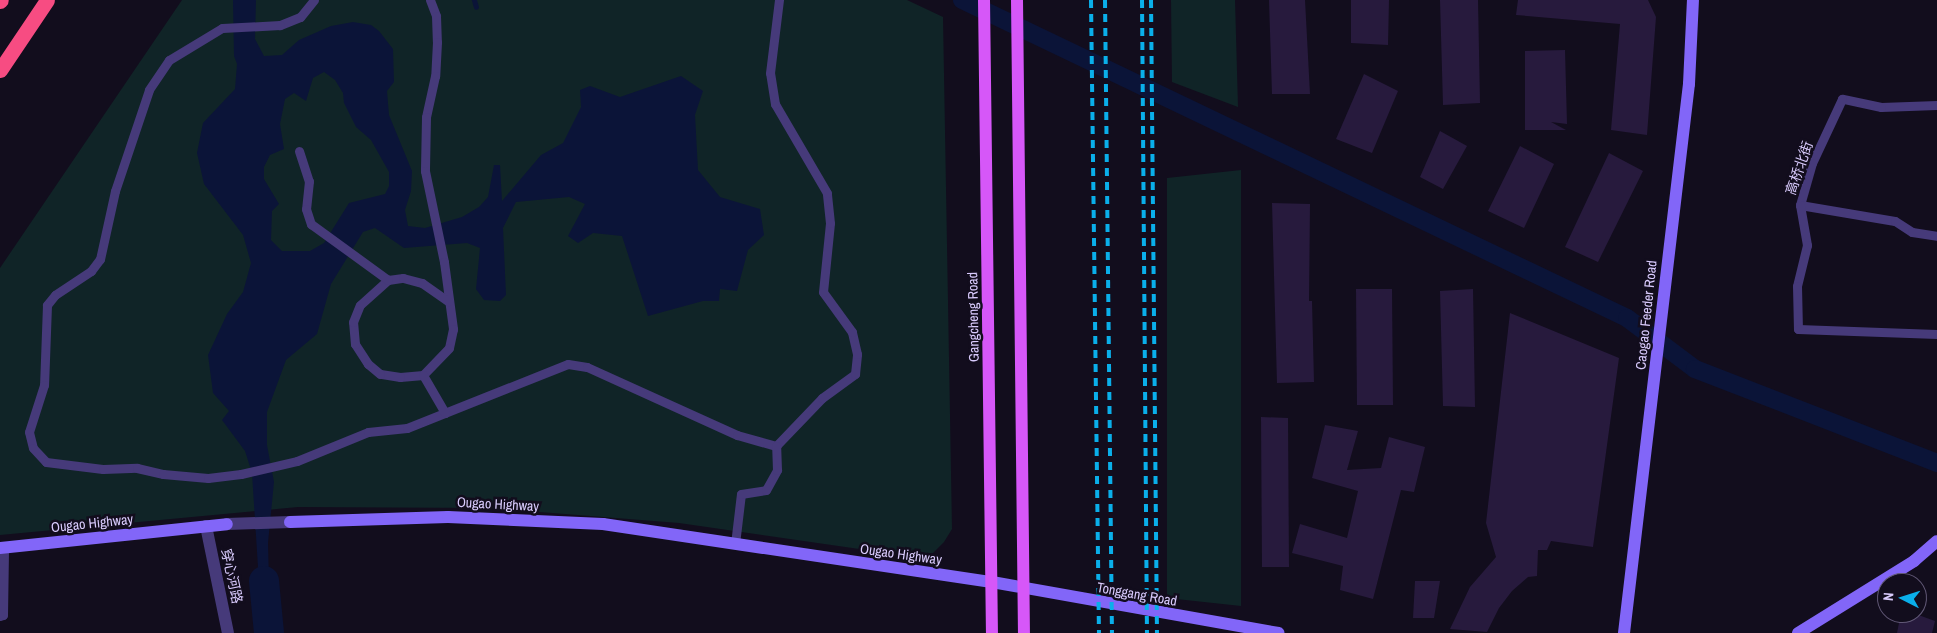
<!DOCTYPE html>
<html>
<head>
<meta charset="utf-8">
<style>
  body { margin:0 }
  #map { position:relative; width:1937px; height:633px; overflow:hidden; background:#120d1d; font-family:"Archivo Narrow","Noto Sans SC",sans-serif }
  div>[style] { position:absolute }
  .green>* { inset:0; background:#102427 }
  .water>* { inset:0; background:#0b1438 }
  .stream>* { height:5px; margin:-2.5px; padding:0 2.5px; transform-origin:2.5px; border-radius:2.5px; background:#0b1438 }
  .canal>* { height:18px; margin:-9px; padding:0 9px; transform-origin:9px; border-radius:9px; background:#0b1438 }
  .river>* { height:30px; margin:-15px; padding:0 15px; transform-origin:15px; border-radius:15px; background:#0b1438 }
  .building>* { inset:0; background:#271a3d }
  .lane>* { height:9px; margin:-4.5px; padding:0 4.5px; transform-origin:4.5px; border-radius:4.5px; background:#463a7a }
  .street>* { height:12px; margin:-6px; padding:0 6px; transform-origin:6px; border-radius:6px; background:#463a7a }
  .secondary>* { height:12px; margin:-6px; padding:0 6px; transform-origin:6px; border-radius:6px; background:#8266f8 }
  .primary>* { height:12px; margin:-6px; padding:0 6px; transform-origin:6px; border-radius:6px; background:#d657f8 }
  .highway>* { height:15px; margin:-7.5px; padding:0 7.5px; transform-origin:7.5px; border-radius:7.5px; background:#f74c82 }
  .rail>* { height:4px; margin-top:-2px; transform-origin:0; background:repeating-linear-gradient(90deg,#0aafea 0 8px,transparent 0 14px) }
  span { translate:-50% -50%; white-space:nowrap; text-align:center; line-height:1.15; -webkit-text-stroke:5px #120d1d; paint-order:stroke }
  .street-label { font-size:14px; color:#d9cbfd }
  .north { position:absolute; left:1877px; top:573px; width:50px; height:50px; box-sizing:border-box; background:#120d1d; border:1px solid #625977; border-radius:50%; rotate:275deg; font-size:14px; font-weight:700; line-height:20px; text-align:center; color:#d9cbfd }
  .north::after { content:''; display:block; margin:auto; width:18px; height:22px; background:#0aafea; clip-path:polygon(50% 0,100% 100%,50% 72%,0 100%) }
</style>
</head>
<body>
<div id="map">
  <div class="green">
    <div style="clip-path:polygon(182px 0,907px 0,943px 17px,952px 529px,944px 542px,933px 553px,908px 556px,679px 523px,488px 508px,298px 507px,0 535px,0 268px)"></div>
    <div style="clip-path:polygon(1171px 0,1235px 0,1238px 107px,1172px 82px)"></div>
    <div style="clip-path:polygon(1241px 170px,1241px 606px,1167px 598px,1167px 178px)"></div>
  </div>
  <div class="water">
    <div style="clip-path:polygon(evenodd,233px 0,256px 0,255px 39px,264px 56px,282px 55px,299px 40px,331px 26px,353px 22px,371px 25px,379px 31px,393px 49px,394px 82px,387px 91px,389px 115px,412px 171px,411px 191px,405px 210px,408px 226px,425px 228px,462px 217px,479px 207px,488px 197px,494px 165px,500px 165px,502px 201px,541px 155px,563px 143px,581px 107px,580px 90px,590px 86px,620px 97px,681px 76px,703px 91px,695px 115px,698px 170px,720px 197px,760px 209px,764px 235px,748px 250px,737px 291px,720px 289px,719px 301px,703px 301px,648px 316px,622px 236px,593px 233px,578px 243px,568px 236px,585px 204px,569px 197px,516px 202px,503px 228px,506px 295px,500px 301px,484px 300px,476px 289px,480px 248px,467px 243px,404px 248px,375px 228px,363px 232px,331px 284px,317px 334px,286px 360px,267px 412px,267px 445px,274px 482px,268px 543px,269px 580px,259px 583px,252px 473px,245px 451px,222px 420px,229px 411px,213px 393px,208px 355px,227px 314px,243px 292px,251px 263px,243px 235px,204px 184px,197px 153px,203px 123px,235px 89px,237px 64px,234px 56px,233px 0,324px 72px,335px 80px,343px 93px,344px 103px,356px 127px,371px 140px,389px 172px,389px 186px,385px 194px,349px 203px,324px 243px,310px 251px,282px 251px,271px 240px,272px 211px,279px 204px,264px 179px,264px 167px,270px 155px,284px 149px,280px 124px,285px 99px,294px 93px,306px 101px,313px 78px,324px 72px)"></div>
  </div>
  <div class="stream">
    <div style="left:474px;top:0;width:7px;rotate:74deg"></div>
  </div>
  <div class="canal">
    <div style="left:962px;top:0;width:737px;rotate:25.56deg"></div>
    <div style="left:1627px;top:318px;width:85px;rotate:36.9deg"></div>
    <div style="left:1695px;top:369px;width:260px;rotate:21.2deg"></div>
  </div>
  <div class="river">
    <div style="left:264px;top:581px;width:52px;rotate:84.5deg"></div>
  </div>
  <div class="building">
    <div style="clip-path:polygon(1269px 0,1305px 0,1310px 94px,1272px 94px)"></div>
    <div style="clip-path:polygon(1351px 0,1389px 0,1388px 45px,1351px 43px)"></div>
    <div style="clip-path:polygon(1440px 0,1478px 0,1480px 103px,1443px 105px)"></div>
    <div style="clip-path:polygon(1518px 0,1648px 0,1656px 17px,1647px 135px,1611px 130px,1620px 24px,1516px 15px)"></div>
    <div style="clip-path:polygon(1565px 50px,1567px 124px,1551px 122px,1566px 130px,1525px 130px,1525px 51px)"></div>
    <div style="clip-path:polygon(1364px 74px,1398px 91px,1372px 153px,1336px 139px)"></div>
    <div style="clip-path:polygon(1440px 131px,1467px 146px,1443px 189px,1420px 177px)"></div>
    <div style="clip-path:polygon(1520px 146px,1554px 164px,1524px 228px,1488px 211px)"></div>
    <div style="clip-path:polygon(1609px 153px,1643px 171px,1598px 262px,1565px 247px)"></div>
    <div style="clip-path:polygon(1272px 203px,1310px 204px,1309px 301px,1312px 301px,1314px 382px,1277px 383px)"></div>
    <div style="clip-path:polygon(1356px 289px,1392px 289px,1393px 405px,1357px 405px)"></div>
    <div style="clip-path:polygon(1473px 289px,1475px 407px,1443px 406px,1440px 291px)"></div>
    <div style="clip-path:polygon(1510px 313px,1619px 358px,1593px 547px,1551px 541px,1547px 550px,1538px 550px,1537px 576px,1528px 577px,1512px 591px,1499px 608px,1487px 632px,1450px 629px,1470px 587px,1496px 557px,1486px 523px)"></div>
    <div style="clip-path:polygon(1261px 417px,1288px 418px,1289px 567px,1262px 567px)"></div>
    <div style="clip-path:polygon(1325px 425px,1358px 431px,1347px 470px,1381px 468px,1389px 437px,1425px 447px,1414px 492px,1401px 490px,1373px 599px,1340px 590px,1343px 566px,1292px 553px,1300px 524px,1347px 538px,1358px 491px,1312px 478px)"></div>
    <div style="clip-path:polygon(1415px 581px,1440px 581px,1434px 618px,1413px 618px)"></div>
    <div style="clip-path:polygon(1901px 613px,1913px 613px,1935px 621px,1932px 633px,1897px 633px)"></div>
  </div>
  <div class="lane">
    <div style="left:314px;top:0;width:22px;rotate:129deg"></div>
    <div style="left:300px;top:17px;width:22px;rotate:158deg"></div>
    <div style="left:280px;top:25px;width:58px;rotate:177deg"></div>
    <div style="left:222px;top:28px;width:62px;rotate:148.9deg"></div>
    <div style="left:169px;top:60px;width:36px;rotate:124deg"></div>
    <div style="left:149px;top:90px;width:107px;rotate:108.6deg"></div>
    <div style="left:115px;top:191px;width:70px;rotate:102.4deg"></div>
    <div style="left:100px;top:259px;width:15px;rotate:127deg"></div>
    <div style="left:91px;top:271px;width:43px;rotate:146.3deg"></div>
    <div style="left:55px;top:295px;width:13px;rotate:129deg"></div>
    <div style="left:47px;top:305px;width:80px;rotate:92.1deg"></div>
    <div style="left:44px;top:385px;width:49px;rotate:107.7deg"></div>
    <div style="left:29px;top:432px;width:16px;rotate:76deg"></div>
    <div style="left:33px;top:448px;width:19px;rotate:47deg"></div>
    <div style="left:46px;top:462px;width:57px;rotate:7deg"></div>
    <div style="left:103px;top:469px;width:34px;rotate:-2deg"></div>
    <div style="left:137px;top:468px;width:27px;rotate:13deg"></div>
    <div style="left:163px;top:474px;width:45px;rotate:5.1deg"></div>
    <div style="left:208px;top:478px;width:33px;rotate:-7deg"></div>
    <div style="left:241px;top:474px;width:57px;rotate:-13.1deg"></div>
    <div style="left:297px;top:461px;width:77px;rotate:-22.2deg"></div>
    <div style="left:368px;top:432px;width:39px;rotate:-6deg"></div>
    <div style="left:407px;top:428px;width:173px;rotate:-21.7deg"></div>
    <div style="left:568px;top:364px;width:19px;rotate:9deg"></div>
    <div style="left:587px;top:367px;width:165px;rotate:24.4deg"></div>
    <div style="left:737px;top:435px;width:41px;rotate:15.8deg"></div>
    <div style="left:776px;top:446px;width:66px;rotate:-46.2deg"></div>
    <div style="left:822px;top:398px;width:41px;rotate:-36deg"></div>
    <div style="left:855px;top:374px;width:20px;rotate:-84deg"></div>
    <div style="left:857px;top:354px;width:23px;rotate:-103deg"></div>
    <div style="left:852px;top:332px;width:49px;rotate:-125.9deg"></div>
    <div style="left:823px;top:292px;width:69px;rotate:-84.2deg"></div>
    <div style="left:830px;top:223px;width:30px;rotate:-96deg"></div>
    <div style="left:827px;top:193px;width:103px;rotate:-120.3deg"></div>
    <div style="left:775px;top:104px;width:31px;rotate:-99deg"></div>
    <div style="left:770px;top:73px;width:74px;rotate:-83deg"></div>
    <div style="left:430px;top:0;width:17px;rotate:69deg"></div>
    <div style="left:436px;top:16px;width:26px;rotate:88deg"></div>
    <div style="left:437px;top:42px;width:34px;rotate:93deg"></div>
    <div style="left:435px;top:76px;width:42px;rotate:102.4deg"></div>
    <div style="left:426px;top:117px;width:54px;rotate:91.1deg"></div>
    <div style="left:425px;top:171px;width:93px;rotate:78.2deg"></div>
    <div style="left:444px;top:262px;width:68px;rotate:82.3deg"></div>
    <div style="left:453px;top:329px;width:19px;rotate:102deg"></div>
    <div style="left:449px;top:348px;width:37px;rotate:134deg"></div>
    <div style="left:423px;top:375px;width:23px;rotate:175deg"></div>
    <div style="left:400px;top:377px;width:20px;rotate:-171deg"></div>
    <div style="left:380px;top:374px;width:16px;rotate:-140deg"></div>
    <div style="left:368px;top:364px;width:24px;rotate:-123deg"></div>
    <div style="left:355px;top:344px;width:22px;rotate:-95deg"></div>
    <div style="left:353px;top:322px;width:18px;rotate:-68deg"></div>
    <div style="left:360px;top:305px;width:38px;rotate:-42deg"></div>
    <div style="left:388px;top:280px;width:15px;rotate:-8deg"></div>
    <div style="left:403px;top:278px;width:20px;rotate:15deg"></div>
    <div style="left:422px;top:283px;width:32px;rotate:35deg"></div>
    <div style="left:1937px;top:105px;width:56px;rotate:178deg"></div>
    <div style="left:1881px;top:107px;width:40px;rotate:-168deg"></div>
    <div style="left:1842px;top:99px;width:71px;rotate:115.1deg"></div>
    <div style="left:1812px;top:163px;width:44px;rotate:105.9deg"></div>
    <div style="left:1800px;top:205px;width:96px;rotate:9.6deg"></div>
    <div style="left:1895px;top:221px;width:20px;rotate:33deg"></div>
    <div style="left:1912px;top:232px;width:25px;rotate:9deg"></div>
    <div style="left:299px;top:151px;width:32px;rotate:72deg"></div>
    <div style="left:309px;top:181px;width:28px;rotate:96deg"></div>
    <div style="left:306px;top:209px;width:16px;rotate:72deg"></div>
    <div style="left:311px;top:224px;width:95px;rotate:36deg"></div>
    <div style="left:1800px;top:205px;width:41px;rotate:80.1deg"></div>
    <div style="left:1807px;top:245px;width:42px;rotate:103.7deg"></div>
    <div style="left:1797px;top:286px;width:43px;rotate:88.7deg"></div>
    <div style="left:1798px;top:329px;width:139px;rotate:2.1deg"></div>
    <div style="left:423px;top:375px;width:44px;rotate:59.9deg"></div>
    <div style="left:735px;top:544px;width:50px;rotate:-83.2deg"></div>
    <div style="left:741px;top:494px;width:25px;rotate:-9deg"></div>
    <div style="left:766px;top:490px;width:23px;rotate:-61deg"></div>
    <div style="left:777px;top:470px;width:24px;rotate:-92deg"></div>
    <div style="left:0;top:616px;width:3px;rotate:-18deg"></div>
    <div style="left:3px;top:615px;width:67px;rotate:-89.1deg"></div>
  </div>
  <div class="street">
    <div style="left:227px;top:524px;width:63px;rotate:-1.8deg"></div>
    <div style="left:206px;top:526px;width:109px;rotate:78.4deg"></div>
  </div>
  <div class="secondary">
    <div style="left:290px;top:522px;width:158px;rotate:-1.8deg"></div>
    <div style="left:448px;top:517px;width:155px;rotate:2.6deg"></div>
    <div style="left:603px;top:524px;width:393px;rotate:8.5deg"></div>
    <div style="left:992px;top:582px;width:291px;rotate:10.1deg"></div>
    <div style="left:0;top:548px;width:228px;rotate:-6deg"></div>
    <div style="left:1624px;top:633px;width:553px;rotate:-83.25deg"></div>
    <div style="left:1689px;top:84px;width:84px;rotate:-87.3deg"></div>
    <div style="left:1798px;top:633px;width:137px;rotate:-31.8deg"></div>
    <div style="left:1914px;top:561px;width:30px;rotate:-41deg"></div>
  </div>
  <div class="primary">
    <div style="left:984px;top:0;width:633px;rotate:89.28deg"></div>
    <div style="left:1017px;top:0;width:633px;rotate:89.37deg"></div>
  </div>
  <div class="highway">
    <div style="left:0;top:1px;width:1px;rotate:-45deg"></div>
    <div style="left:0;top:70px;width:84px;rotate:-56.1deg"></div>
  </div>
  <div class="rail">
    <div style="left:1091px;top:0;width:633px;rotate:89.28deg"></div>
    <div style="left:1105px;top:0;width:633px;rotate:89.37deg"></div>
    <div style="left:1142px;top:0;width:633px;rotate:89.55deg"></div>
    <div style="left:1151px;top:0;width:633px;rotate:89.46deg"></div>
  </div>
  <div class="street-label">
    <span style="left:1799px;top:168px;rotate:-71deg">高桥北街</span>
    <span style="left:1646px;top:315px;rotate:-84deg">Caogao Feeder Road</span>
    <span style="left:973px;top:317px;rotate:-91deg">Gangcheng Road</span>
    <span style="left:498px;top:504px;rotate:3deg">Ougao Highway</span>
    <span style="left:92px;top:523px;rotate:-6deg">Ougao Highway</span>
    <span style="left:901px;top:554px;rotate:8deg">Ougao Highway</span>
    <span style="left:232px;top:576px;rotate:78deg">穿心河路</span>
    <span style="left:1137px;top:594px;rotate:10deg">Tonggang Road</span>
  </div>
  <div class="north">N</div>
</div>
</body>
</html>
